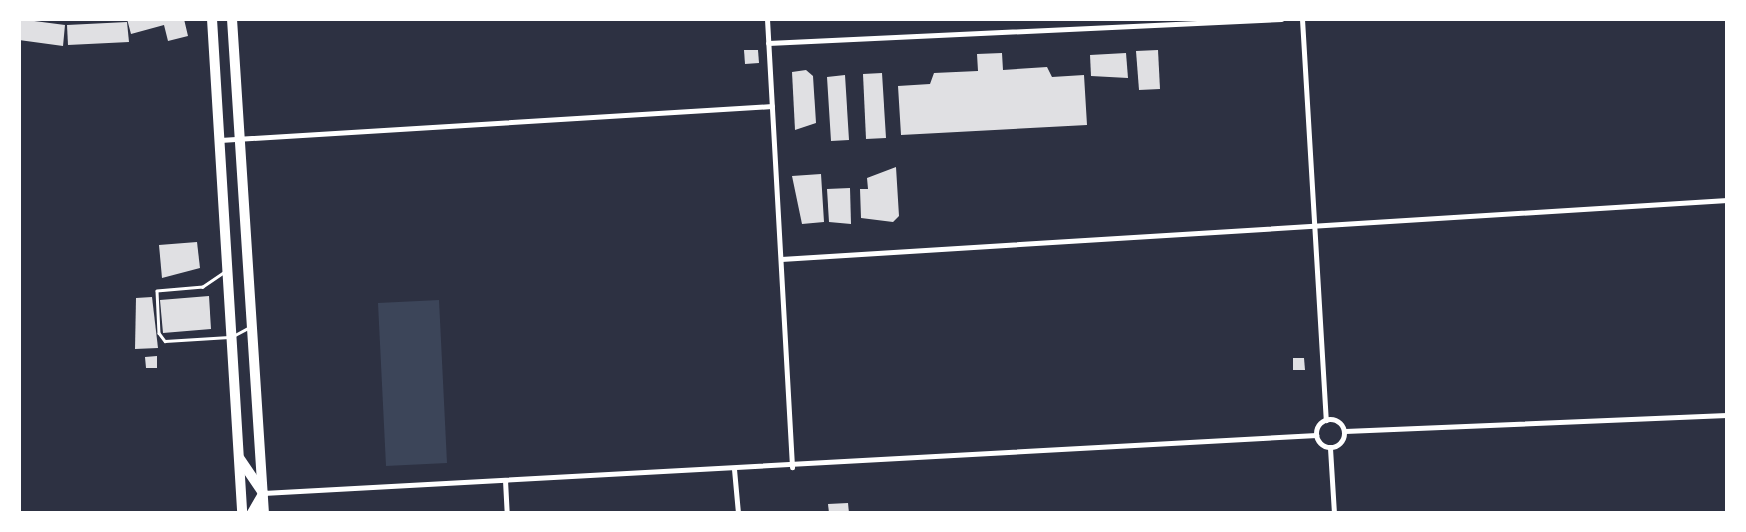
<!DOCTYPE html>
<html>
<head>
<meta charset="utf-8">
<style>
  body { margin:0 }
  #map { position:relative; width:1746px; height:532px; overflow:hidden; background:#2d3142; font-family:Quicksand,sans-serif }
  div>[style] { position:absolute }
  .green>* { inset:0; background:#3c4559 }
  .building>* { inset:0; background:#e0e0e3 }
  .service>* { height:2.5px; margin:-1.25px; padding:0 1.25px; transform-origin:1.25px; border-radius:1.25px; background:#fff }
  .minor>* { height:5px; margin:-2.5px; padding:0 2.5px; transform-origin:2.5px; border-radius:2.5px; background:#fff }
  .minor>.ring { margin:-2.5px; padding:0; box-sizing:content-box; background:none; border:5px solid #fff; border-radius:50% }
  .trunk>* { height:10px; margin:-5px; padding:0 5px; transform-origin:5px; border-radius:5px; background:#fff }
  span { translate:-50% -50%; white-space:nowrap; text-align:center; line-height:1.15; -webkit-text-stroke:6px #fff; paint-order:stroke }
  .frame { position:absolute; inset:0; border:21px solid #fff; pointer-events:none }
</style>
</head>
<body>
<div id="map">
  <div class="green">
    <div style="clip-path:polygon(439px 300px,447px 463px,386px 466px,378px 303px)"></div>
  </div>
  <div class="building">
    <div style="clip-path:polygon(19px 19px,65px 25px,63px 46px,19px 40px)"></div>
    <div style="clip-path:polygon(127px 19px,184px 19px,188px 36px,168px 41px,164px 25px,131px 34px)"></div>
    <div style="clip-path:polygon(127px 22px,129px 42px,68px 45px,67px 25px)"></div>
    <div style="clip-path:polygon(744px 50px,758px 50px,759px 63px,745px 64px)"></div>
    <div style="clip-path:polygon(1158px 50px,1160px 89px,1139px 90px,1136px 51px)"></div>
    <div style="clip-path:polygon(1002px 53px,1003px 70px,1047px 67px,1052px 77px,1084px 75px,1087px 125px,901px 135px,898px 86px,930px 84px,934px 73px,978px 71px,977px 54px)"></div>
    <div style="clip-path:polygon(1126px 53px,1128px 78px,1091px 76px,1090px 55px)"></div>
    <div style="clip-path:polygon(806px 70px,813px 76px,816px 123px,795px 130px,792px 72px)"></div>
    <div style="clip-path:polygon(882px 73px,886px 138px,866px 139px,863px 74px)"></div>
    <div style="clip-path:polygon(845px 75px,849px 140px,831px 141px,827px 77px)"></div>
    <div style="clip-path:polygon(896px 167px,899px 216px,893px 222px,861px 218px,860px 189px,868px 189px,867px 178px)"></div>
    <div style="clip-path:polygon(821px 174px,824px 222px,802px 224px,792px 176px)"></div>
    <div style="clip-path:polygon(850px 188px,851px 224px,829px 222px,827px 189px)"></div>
    <div style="clip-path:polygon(197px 242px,200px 268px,162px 278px,159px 245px)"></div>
    <div style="clip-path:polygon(209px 296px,211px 329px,163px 333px,160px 300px)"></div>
    <div style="clip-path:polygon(152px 297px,158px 348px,135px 349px,136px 298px)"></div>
    <div style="clip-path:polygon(157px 356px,157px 368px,146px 368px,145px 357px)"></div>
    <div style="clip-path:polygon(1293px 358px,1304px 358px,1305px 370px,1293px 370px)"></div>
    <div style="clip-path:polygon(848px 503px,849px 513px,829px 513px,828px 504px)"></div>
  </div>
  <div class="service">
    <div style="left:225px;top:272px;width:27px;rotate:146deg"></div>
    <div style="left:203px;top:287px;width:46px;rotate:175deg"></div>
    <div style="left:157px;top:291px;width:42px;rotate:87.3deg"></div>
    <div style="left:159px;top:333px;width:10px;rotate:53deg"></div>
    <div style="left:165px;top:341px;width:64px;rotate:-3.6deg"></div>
    <div style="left:235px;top:335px;width:15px;rotate:-28deg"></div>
  </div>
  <div class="minor">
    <div style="left:767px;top:19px;width:449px;rotate:86.8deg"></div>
    <div style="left:1302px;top:19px;width:402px;rotate:86.6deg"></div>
    <div style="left:768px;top:43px;width:514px;rotate:-2.68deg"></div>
    <div style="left:220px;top:140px;width:553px;rotate:-3.52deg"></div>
    <div style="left:781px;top:259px;width:948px;rotate:-3.57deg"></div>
    <div class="ring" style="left:1316px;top:419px;width:23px;height:23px"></div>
    <div style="left:1345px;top:431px;width:382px;rotate:-2.4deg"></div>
    <div style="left:1330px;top:448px;width:65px;rotate:86.5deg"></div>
    <div style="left:734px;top:469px;width:44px;rotate:84.8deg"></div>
    <div style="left:505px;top:480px;width:33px;rotate:87deg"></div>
    <div style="left:263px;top:493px;width:1055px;rotate:-3.15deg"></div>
  </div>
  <div class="trunk">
    <div style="left:212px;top:19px;width:495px;rotate:86.5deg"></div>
    <div style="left:232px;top:19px;width:495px;rotate:86.3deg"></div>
    <div style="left:240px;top:459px;width:41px;rotate:55.9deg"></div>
    <div style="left:252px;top:513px;width:22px;rotate:-60deg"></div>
  </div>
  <div class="frame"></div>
</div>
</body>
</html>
